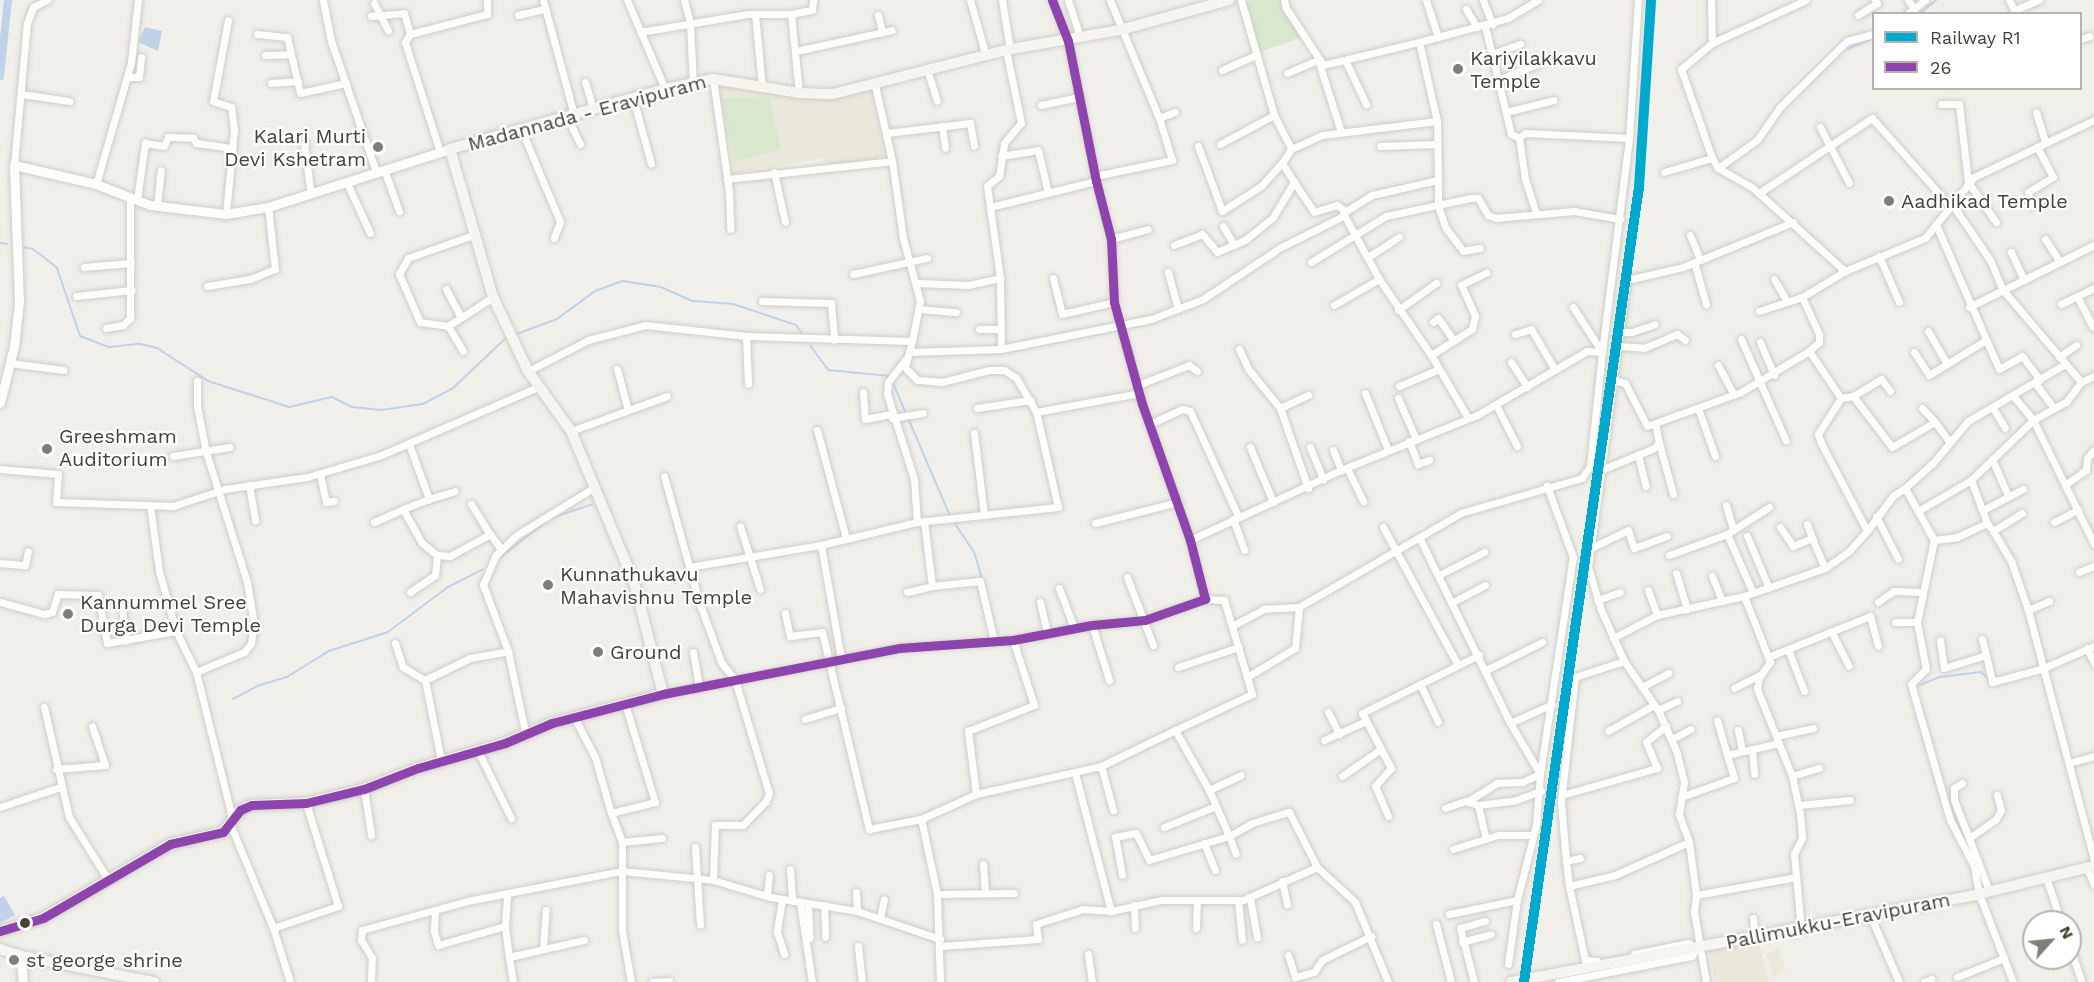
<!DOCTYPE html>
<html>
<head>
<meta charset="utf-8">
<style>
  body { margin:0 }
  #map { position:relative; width:2094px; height:982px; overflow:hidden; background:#f0efea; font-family:"Work Sans",sans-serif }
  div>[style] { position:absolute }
  .education>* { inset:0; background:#eae8da }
  .green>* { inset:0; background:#d9e8cd }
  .water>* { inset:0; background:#bfd2e9 }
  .stream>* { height:2px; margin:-1px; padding:0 1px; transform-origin:1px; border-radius:1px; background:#bfd2e9 }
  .canal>* { height:8px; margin:-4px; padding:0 4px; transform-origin:4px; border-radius:4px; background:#bfd2e9 }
  .roads { filter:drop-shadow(0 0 2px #cecdc8) drop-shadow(0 0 2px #cecdc8) }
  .minor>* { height:7px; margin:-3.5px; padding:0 3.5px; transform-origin:3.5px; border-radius:3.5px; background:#fdfdfc }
  .tertiary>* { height:9px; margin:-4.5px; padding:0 4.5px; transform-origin:4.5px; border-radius:4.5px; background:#fdfdfc }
  .secondary>* { height:10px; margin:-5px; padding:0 5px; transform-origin:5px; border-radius:5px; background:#f6f5ef }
  .bridges { filter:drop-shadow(0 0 2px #cecdc8) drop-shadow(0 0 2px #cecdc8) }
  .minor-bridge>* { height:7px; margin:-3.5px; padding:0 3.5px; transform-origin:3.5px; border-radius:3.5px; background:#fdfdfc }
  .bus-1>* { height:9px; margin:-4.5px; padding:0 4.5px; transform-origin:4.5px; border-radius:4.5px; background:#8e44ad }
  .rail-1>* { height:10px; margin:-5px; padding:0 5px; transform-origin:5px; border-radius:5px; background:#00a9ce }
  .dots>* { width:16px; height:16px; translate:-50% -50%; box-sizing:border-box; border:3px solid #fff; border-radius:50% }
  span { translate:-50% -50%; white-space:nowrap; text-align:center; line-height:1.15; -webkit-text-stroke:4.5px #fff; paint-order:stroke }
  .poi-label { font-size:20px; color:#454137 }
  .left { translate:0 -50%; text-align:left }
  .right { translate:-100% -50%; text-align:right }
  .street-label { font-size:20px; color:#454137 }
  .legend { position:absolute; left:1872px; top:12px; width:210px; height:78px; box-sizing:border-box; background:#fff; border:2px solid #b5b3af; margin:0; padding:8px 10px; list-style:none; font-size:18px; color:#454137 }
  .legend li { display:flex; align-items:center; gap:12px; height:30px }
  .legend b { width:30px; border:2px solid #b5b3af }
  .north { position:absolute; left:2022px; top:910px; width:60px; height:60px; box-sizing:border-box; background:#fff; border:2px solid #b5b3af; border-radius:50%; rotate:63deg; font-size:16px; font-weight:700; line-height:24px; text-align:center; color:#454137 }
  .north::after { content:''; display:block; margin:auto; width:21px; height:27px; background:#817e76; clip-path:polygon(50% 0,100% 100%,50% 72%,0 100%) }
</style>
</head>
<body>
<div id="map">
  <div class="education">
    <div style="clip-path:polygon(719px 86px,783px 95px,870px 87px,885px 156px,832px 170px,823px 158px,733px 174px)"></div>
    <div style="clip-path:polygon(1759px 944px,1769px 982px,1715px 982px,1709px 950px)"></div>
    <div style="clip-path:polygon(1778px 949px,1786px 970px,1773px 977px,1766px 954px)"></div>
  </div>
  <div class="green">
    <div style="clip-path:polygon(1252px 0,1285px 0,1300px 38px,1259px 52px,1245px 3px)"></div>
    <div style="clip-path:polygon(769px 97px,781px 149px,735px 161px,721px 98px)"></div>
  </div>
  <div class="water">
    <div style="clip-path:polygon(145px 27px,162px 31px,158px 51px,138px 42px)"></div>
    <div style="clip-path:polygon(4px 896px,15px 915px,0 923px,0 898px)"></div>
  </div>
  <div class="stream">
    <div style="left:1919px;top:14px;width:22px;rotate:-39deg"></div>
    <div style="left:1848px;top:49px;width:28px;rotate:-23deg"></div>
    <div style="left:0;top:243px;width:7px;rotate:8deg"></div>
    <div style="left:21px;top:247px;width:12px;rotate:9deg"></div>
    <div style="left:33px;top:249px;width:31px;rotate:38deg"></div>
    <div style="left:57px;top:268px;width:72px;rotate:71.3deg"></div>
    <div style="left:80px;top:336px;width:31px;rotate:21deg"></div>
    <div style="left:109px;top:347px;width:31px;rotate:-6deg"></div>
    <div style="left:140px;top:344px;width:17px;rotate:13deg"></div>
    <div style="left:157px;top:348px;width:61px;rotate:32.9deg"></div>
    <div style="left:208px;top:381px;width:85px;rotate:17.8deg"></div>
    <div style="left:289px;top:407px;width:44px;rotate:-13.1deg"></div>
    <div style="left:332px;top:397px;width:22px;rotate:27deg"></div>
    <div style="left:352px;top:407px;width:29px;rotate:6deg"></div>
    <div style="left:381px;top:410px;width:42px;rotate:-8.1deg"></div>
    <div style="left:423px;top:404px;width:34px;rotate:-28deg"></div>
    <div style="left:453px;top:388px;width:76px;rotate:-43.4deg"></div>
    <div style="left:514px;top:335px;width:46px;rotate:-20.4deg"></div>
    <div style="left:557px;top:319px;width:47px;rotate:-36.4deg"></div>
    <div style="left:595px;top:291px;width:30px;rotate:-20deg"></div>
    <div style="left:623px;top:281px;width:38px;rotate:9deg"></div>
    <div style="left:661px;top:287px;width:35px;rotate:24deg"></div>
    <div style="left:693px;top:301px;width:40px;rotate:4.3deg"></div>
    <div style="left:733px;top:304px;width:66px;rotate:18.4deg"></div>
    <div style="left:796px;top:325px;width:9px;rotate:54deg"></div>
    <div style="left:810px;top:345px;width:31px;rotate:54deg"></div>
    <div style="left:828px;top:370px;width:62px;rotate:5.5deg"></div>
    <div style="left:890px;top:376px;width:155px;rotate:66.8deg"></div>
    <div style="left:951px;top:518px;width:41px;rotate:55.9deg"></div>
    <div style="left:974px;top:552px;width:37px;rotate:73deg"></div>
    <div style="left:502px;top:556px;width:62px;rotate:-37.8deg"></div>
    <div style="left:551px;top:518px;width:44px;rotate:-18.4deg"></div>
    <div style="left:1920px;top:685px;width:22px;rotate:-22deg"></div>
    <div style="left:1940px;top:677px;width:41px;rotate:-7deg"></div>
    <div style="left:1981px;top:672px;width:12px;rotate:42deg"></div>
    <div style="left:233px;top:699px;width:27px;rotate:-28deg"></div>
    <div style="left:257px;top:686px;width:31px;rotate:-17deg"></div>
    <div style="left:287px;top:677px;width:49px;rotate:-31.8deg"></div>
    <div style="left:329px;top:651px;width:62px;rotate:-17.9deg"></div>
    <div style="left:388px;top:632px;width:75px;rotate:-36.9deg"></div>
    <div style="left:448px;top:587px;width:39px;rotate:-27deg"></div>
  </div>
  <div class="canal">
    <div style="left:0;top:76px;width:76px;rotate:-84deg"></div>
  </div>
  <div class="roads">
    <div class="minor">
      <div style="left:323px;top:0;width:42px;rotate:79deg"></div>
      <div style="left:331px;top:41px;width:139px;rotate:71deg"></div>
      <div style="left:543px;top:0;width:119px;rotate:74.9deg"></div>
      <div style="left:627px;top:0;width:97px;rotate:66.9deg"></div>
      <div style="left:684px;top:0;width:24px;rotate:75deg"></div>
      <div style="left:690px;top:23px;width:61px;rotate:87.2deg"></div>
      <div style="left:970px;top:0;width:58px;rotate:74.1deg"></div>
      <div style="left:1002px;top:0;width:51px;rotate:80.9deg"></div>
      <div style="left:1068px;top:0;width:40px;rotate:72deg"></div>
      <div style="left:1241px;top:0;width:120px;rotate:74deg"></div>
      <div style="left:1274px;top:115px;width:38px;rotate:63deg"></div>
      <div style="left:1291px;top:149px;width:34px;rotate:-24deg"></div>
      <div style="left:1322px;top:135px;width:116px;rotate:-6.9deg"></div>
      <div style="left:1284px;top:0;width:8px;rotate:76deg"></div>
      <div style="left:1286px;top:8px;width:68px;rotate:57deg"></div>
      <div style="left:1323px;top:65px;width:99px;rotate:-13.5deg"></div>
      <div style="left:1426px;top:0;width:39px;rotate:72deg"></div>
      <div style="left:1483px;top:0;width:26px;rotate:69deg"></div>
      <div style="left:1711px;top:0;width:43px;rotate:88.7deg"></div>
      <div style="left:1712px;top:43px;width:40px;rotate:140deg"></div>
      <div style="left:1681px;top:69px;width:94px;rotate:70.8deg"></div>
      <div style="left:1712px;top:158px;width:12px;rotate:59deg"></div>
      <div style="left:1718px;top:168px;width:40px;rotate:29.7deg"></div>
      <div style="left:1753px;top:188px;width:124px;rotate:42.1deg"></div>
      <div style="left:1845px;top:271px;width:87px;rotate:-22.4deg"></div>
      <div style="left:1925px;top:238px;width:78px;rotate:-51.2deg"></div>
      <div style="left:1974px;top:177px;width:133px;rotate:-25.4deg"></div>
      <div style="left:1908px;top:0;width:11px;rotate:56deg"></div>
      <div style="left:2009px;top:0;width:16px;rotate:63deg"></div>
      <div style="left:374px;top:3px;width:31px;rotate:63deg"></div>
      <div style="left:1466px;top:9px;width:21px;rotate:59deg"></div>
      <div style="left:2015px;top:10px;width:26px;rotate:-23deg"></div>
      <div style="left:755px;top:14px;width:73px;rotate:84.5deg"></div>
      <div style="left:1907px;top:14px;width:23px;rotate:-38deg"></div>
      <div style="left:518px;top:15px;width:28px;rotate:-13deg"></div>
      <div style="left:878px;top:15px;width:17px;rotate:77deg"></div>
      <div style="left:1858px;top:15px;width:22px;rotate:-32deg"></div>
      <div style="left:1877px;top:3px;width:4px;rotate:-124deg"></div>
      <div style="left:371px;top:16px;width:33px;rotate:-5deg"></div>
      <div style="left:404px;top:13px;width:22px;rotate:74deg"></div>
      <div style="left:1485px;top:26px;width:111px;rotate:76.5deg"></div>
      <div style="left:1511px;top:134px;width:9px;rotate:27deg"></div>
      <div style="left:640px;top:32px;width:109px;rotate:-9.5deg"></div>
      <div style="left:747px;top:14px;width:44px"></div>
      <div style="left:257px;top:34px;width:30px;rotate:6deg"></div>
      <div style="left:287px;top:37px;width:57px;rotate:76.9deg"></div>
      <div style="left:300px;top:93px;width:47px;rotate:-12.3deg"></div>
      <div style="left:2080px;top:39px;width:10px;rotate:-17deg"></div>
      <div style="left:1712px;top:43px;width:103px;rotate:-24.6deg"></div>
      <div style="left:796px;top:51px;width:98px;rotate:-12.3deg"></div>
      <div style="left:1492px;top:54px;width:30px;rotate:-20deg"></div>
      <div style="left:265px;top:55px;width:25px;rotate:-2deg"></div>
      <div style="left:1346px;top:62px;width:47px;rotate:64.5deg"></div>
      <div style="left:1319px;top:63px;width:72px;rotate:72.3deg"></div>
      <div style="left:1222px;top:70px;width:37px;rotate:-24deg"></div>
      <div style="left:928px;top:72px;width:30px;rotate:73deg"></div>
      <div style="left:1287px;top:73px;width:33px;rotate:-23deg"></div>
      <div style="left:127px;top:77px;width:12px"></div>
      <div style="left:139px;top:77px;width:20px;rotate:-84deg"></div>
      <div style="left:713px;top:79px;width:113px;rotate:81.9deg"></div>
      <div style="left:729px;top:191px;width:38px;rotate:88deg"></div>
      <div style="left:1498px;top:80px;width:44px;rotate:-22.5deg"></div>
      <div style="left:585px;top:82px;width:28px;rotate:73deg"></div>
      <div style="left:271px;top:83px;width:27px;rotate:-4deg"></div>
      <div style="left:799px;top:93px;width:79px;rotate:-95.8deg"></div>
      <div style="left:791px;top:14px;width:21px;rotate:-11deg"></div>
      <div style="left:812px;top:10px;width:10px;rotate:-84deg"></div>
      <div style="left:22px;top:94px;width:48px;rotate:8.5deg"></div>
      <div style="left:633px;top:98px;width:68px;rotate:74.7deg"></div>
      <div style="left:1941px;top:104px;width:18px"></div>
      <div style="left:1959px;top:104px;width:79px;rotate:83.4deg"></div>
      <div style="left:1968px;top:182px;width:49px;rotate:55deg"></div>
      <div style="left:1041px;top:105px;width:40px;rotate:-12deg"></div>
      <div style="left:1506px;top:112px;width:49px;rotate:-14deg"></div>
      <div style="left:2036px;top:112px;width:31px;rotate:73deg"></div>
      <div style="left:567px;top:117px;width:30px;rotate:64deg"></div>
      <div style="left:1159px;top:118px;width:17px;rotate:-21deg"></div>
      <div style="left:942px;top:126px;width:22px;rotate:82deg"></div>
      <div style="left:1820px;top:127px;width:63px;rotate:62.6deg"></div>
      <div style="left:521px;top:129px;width:101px;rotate:67.2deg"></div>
      <div style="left:560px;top:222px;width:17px;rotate:111deg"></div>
      <div style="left:887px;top:133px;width:84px;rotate:-6.9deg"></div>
      <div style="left:970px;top:123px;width:23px;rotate:80deg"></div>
      <div style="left:304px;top:144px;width:51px;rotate:82.2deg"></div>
      <div style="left:1220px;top:144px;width:61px;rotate:-28.2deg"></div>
      <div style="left:1198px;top:146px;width:69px;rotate:69.7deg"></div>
      <div style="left:1222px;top:211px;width:46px;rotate:-32.7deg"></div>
      <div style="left:1261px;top:186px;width:31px;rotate:-48deg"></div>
      <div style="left:1380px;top:146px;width:57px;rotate:-2deg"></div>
      <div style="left:440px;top:152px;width:115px;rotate:-107.7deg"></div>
      <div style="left:405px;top:42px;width:9px;rotate:-58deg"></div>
      <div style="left:410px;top:34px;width:80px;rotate:-14.6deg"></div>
      <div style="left:487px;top:14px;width:14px;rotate:-90deg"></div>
      <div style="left:1001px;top:156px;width:37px;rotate:-9deg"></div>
      <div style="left:1038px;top:150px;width:44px;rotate:76.9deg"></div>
      <div style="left:14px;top:165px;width:143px;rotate:-84.8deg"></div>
      <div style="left:27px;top:23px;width:17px;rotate:-69deg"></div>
      <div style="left:33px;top:7px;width:16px;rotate:-27deg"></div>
      <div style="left:1718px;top:168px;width:48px;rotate:-35.7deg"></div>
      <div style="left:1757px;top:140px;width:39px;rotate:-55deg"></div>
      <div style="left:1779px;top:108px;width:95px;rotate:-44.6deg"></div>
      <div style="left:1847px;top:41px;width:28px;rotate:-15deg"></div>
      <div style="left:384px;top:169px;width:45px;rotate:70.3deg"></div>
      <div style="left:774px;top:172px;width:51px;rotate:77.6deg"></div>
      <div style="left:1664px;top:172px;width:50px;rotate:-16.3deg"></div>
      <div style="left:1095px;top:176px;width:79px;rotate:-11.7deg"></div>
      <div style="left:1172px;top:160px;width:44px;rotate:-107.2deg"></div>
      <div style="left:1159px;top:118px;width:128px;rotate:-112.6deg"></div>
      <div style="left:727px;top:179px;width:166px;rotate:-6.2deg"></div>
      <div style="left:1438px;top:180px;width:25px;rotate:90deg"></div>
      <div style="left:1438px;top:205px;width:23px;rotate:72deg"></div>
      <div style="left:1445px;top:227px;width:30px;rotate:53deg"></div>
      <div style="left:1463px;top:251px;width:17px;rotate:-10deg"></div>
      <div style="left:1294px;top:182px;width:36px;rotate:56deg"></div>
      <div style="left:1314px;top:212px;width:24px;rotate:-17deg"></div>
      <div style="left:1337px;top:205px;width:9px;rotate:36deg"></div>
      <div style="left:347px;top:183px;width:55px;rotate:65.3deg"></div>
      <div style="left:96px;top:184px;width:126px;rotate:-73.9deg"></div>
      <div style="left:131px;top:63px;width:63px;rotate:-83.7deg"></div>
      <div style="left:1759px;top:193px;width:136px;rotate:-33.6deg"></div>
      <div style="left:1872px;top:118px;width:118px;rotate:48.4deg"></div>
      <div style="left:137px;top:200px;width:58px;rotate:-82deg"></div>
      <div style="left:145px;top:143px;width:19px;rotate:9deg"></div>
      <div style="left:164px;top:146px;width:10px;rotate:-66deg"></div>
      <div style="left:168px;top:137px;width:25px;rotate:2deg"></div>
      <div style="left:193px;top:138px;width:6px;rotate:59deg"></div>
      <div style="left:196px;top:143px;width:37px;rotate:8deg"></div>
      <div style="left:1952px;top:204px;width:68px;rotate:55.8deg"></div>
      <div style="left:1990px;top:260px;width:33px;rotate:67deg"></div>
      <div style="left:2003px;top:290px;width:121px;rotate:49.7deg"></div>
      <div style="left:2031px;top:205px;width:13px;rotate:-103deg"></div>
      <div style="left:2028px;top:192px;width:29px;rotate:-31deg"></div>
      <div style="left:2053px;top:177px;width:34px;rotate:-118deg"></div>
      <div style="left:157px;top:206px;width:36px;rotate:-84deg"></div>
      <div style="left:990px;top:207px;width:109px;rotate:-13.8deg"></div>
      <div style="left:1536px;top:213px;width:36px;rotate:-108deg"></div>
      <div style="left:1525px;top:179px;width:42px;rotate:-98.1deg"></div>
      <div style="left:1519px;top:137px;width:8px;rotate:-30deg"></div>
      <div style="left:1526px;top:133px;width:103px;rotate:2.8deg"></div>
      <div style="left:226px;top:214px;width:84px;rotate:-84.6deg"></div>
      <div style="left:234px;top:130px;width:23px;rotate:-97deg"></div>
      <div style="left:231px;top:107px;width:19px;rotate:-162deg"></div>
      <div style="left:213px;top:101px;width:82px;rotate:-79.5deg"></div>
      <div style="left:1223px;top:226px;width:22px;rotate:60deg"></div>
      <div style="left:1937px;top:227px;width:155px;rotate:66.4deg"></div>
      <div style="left:1999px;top:369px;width:26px;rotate:-29deg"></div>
      <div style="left:2022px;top:356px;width:30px;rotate:53deg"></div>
      <div style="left:473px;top:235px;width:69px;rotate:160.5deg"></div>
      <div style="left:408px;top:258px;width:18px;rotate:119deg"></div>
      <div style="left:399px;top:274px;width:52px;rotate:66.4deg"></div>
      <div style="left:420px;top:322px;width:28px;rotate:8deg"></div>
      <div style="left:448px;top:326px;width:54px;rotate:-32.8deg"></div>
      <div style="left:1690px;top:235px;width:27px;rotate:68deg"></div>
      <div style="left:1111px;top:239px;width:38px;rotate:-15deg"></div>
      <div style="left:2045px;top:239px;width:27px;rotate:57deg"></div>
      <div style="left:1174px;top:245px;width:30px;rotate:-21deg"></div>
      <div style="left:1202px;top:234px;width:23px;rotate:50deg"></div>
      <div style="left:1217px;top:252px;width:30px;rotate:-23deg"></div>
      <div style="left:1245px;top:240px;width:36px;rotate:-39deg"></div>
      <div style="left:1273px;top:217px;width:41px;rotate:-59deg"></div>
      <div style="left:1294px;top:182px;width:22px;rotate:-122deg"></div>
      <div style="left:1282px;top:163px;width:17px;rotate:-57deg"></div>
      <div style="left:2011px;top:252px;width:31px;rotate:65deg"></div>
      <div style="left:1879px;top:256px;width:50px;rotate:66.5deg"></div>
      <div style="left:1368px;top:257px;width:37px;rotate:-33deg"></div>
      <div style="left:1311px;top:262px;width:88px;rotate:-31.5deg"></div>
      <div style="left:1386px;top:216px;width:87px;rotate:-12deg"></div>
      <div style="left:1471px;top:198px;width:7px"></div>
      <div style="left:1478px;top:198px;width:20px;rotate:60deg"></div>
      <div style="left:1488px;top:215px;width:9px;rotate:21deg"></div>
      <div style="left:1496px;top:218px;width:78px;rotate:-5.1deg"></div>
      <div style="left:1574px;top:211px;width:47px;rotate:9.9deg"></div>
      <div style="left:1694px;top:262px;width:44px;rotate:74.1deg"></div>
      <div style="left:84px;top:267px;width:47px;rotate:-4.9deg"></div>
      <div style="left:1845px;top:271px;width:50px;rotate:148.8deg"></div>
      <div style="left:1802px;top:297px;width:41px;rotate:65.3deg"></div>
      <div style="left:1819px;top:334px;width:8px;rotate:90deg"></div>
      <div style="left:1819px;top:342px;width:13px;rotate:138deg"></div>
      <div style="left:1809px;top:351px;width:57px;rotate:55.8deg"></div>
      <div style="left:1841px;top:398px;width:43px;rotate:122.6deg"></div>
      <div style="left:1818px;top:434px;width:9px;rotate:72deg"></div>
      <div style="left:1821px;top:443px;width:99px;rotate:62.4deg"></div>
      <div style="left:1867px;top:531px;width:44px;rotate:-53.4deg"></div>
      <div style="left:1893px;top:496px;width:14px;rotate:-34deg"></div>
      <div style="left:1905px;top:488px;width:60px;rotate:60.9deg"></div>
      <div style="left:1934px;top:540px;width:23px;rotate:-7deg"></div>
      <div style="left:1957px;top:537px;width:33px;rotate:-25deg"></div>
      <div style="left:1987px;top:523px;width:10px;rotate:53deg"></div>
      <div style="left:1993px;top:531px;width:35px;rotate:59deg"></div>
      <div style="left:2011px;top:561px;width:52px;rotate:70.9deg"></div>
      <div style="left:2028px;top:610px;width:258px;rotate:75.2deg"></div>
      <div style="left:1168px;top:272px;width:38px;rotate:75deg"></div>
      <div style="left:853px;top:274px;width:76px;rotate:-12.2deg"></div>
      <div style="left:1053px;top:278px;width:37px;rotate:76deg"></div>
      <div style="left:1062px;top:314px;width:53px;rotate:-13deg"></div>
      <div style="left:1774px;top:279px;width:24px;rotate:60deg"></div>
      <div style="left:917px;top:283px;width:51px;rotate:2.2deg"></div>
      <div style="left:968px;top:285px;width:33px;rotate:-12deg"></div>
      <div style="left:207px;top:286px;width:44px;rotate:-9.2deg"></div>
      <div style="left:250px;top:279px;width:27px;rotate:-22deg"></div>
      <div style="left:275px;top:269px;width:62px;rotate:-96.4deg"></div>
      <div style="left:446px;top:289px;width:32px;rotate:62deg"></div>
      <div style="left:76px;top:296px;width:56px;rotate:-6.1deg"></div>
      <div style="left:2077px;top:296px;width:34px;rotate:63deg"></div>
      <div style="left:762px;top:301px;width:69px;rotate:1.7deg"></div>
      <div style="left:831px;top:303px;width:37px;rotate:85deg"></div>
      <div style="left:2061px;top:304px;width:37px;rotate:-26deg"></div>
      <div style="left:1334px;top:305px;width:52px;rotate:-30deg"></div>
      <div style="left:1573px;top:307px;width:54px;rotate:57.2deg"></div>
      <div style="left:1969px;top:307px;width:140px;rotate:-26.4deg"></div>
      <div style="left:919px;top:309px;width:37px;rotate:5deg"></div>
      <div style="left:1398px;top:310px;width:47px;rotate:-35.4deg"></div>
      <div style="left:1759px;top:311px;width:45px;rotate:-18deg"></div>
      <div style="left:1433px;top:322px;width:6px;rotate:-39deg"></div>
      <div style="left:1438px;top:318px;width:28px;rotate:55deg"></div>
      <div style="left:448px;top:326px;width:29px;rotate:59deg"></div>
      <div style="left:106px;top:328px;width:17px;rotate:-10deg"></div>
      <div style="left:123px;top:325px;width:10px;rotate:-45deg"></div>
      <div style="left:130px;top:318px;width:120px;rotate:-90deg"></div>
      <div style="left:979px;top:329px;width:20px"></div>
      <div style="left:1928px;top:331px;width:38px;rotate:60deg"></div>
      <div style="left:1620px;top:332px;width:12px"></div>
      <div style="left:1632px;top:332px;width:24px;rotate:-19deg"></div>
      <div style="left:1515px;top:334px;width:17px;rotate:-17deg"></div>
      <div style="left:1531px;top:329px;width:45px;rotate:59.5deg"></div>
      <div style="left:746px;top:336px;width:48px;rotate:87.6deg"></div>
      <div style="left:1741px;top:339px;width:111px;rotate:66.2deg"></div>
      <div style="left:1760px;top:342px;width:36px;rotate:67deg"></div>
      <div style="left:1618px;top:346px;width:26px;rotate:4deg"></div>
      <div style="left:1644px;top:348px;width:36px;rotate:-23deg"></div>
      <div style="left:1677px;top:334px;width:10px;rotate:37deg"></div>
      <div style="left:1001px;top:349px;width:71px;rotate:-90.8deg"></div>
      <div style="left:1000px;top:278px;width:93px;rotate:-98deg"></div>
      <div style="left:987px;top:186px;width:16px;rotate:-40deg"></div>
      <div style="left:999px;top:176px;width:33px;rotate:-81deg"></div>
      <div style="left:1004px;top:143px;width:26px;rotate:-50deg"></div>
      <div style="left:1021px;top:123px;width:75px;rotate:-101.6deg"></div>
      <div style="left:1239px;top:349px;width:23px;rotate:65deg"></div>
      <div style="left:1249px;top:370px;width:49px;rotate:50.8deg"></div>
      <div style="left:1280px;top:408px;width:85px;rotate:70.7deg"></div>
      <div style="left:909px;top:352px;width:92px;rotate:-1.9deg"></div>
      <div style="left:1001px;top:349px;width:153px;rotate:-11.3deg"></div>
      <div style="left:1151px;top:319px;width:56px;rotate:-21deg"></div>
      <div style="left:1203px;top:299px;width:94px;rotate:-33.7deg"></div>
      <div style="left:1281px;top:247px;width:69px;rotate:-26.6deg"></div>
      <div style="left:1602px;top:352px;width:216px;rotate:-82.8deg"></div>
      <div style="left:1629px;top:138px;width:138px;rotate:-86.3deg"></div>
      <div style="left:1914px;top:352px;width:27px;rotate:57deg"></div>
      <div style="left:1929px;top:375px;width:67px;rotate:-31.6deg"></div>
      <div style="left:1431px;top:355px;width:49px;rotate:-32.4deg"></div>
      <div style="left:1472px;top:329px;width:13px;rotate:-77deg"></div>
      <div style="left:1475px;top:316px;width:34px;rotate:-114deg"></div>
      <div style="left:1461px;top:285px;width:28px;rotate:-26deg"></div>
      <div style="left:2059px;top:357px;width:21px;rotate:-35deg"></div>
      <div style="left:906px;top:359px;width:29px;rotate:128deg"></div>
      <div style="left:888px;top:382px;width:12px;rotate:95deg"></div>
      <div style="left:887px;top:394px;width:89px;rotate:72.4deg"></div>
      <div style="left:914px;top:479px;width:43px;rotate:86deg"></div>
      <div style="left:1511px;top:362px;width:30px;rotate:57deg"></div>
      <div style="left:10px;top:363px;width:54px;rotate:7.4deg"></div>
      <div style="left:1718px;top:365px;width:34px;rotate:62deg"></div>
      <div style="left:617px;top:369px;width:42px;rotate:75deg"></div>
      <div style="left:528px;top:371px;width:68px;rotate:-27.3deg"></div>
      <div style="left:588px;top:340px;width:59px;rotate:-14.7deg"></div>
      <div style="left:645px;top:325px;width:102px;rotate:6.2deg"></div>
      <div style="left:746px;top:336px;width:166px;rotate:1.7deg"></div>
      <div style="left:912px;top:341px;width:41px;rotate:-78.7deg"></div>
      <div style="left:920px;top:301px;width:65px;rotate:-105.1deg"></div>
      <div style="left:903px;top:238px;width:78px;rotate:-98.1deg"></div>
      <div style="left:892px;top:161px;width:78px;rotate:-102.6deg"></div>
      <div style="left:1613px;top:380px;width:12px;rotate:14deg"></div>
      <div style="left:1625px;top:383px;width:48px;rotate:62.9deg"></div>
      <div style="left:1647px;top:426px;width:100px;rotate:-19.9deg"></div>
      <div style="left:1741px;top:392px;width:79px;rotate:-31.1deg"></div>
      <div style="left:2035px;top:383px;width:30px;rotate:53deg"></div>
      <div style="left:1138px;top:385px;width:55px;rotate:-21.4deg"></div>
      <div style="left:1189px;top:365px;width:10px;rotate:37deg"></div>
      <div style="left:1399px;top:386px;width:43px;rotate:-23deg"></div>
      <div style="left:863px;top:392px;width:27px;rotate:86deg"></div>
      <div style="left:865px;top:419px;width:25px;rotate:-11deg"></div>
      <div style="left:1365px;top:393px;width:61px;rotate:68deg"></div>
      <div style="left:1853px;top:396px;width:33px;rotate:-31deg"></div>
      <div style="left:1881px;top:379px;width:15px;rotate:53deg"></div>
      <div style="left:2014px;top:397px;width:30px;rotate:50deg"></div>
      <div style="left:2033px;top:420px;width:138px;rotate:63.8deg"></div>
      <div style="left:1398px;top:398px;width:43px;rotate:66.4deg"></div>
      <div style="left:1841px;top:398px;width:12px;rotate:-9deg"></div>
      <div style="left:1853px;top:396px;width:64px;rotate:52.6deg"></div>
      <div style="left:1892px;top:447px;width:50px;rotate:-30.2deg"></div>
      <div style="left:1935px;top:422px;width:22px;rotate:54deg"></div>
      <div style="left:1496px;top:405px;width:46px;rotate:62.9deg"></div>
      <div style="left:977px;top:408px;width:54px;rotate:-8.6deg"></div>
      <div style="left:1280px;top:408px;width:31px;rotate:-25deg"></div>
      <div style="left:1698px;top:408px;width:51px;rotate:70.5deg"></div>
      <div style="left:1922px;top:408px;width:19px;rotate:47deg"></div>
      <div style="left:1993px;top:408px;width:23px;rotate:59deg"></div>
      <div style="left:1036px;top:412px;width:106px;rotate:-10.4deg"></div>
      <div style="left:892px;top:418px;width:31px;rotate:-9deg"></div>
      <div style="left:1468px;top:418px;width:73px;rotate:-120.4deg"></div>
      <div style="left:1431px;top:355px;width:92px;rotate:-124.4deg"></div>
      <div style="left:1379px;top:279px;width:75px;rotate:-118.6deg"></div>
      <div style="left:1343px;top:213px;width:34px;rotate:-32deg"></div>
      <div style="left:1372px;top:195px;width:68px;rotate:-12.8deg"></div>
      <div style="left:1438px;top:180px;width:59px;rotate:-91deg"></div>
      <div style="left:1437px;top:121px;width:81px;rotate:-102.8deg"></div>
      <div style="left:1419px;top:42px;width:92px;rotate:-15.1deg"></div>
      <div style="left:1508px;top:18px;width:35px;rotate:-31deg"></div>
      <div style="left:1150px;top:424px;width:35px;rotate:-25deg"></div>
      <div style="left:1182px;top:409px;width:8px;rotate:14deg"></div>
      <div style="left:1190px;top:411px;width:115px;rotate:65.4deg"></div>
      <div style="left:817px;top:430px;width:112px;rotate:75deg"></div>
      <div style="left:571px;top:431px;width:102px;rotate:-20deg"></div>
      <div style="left:974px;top:433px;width:82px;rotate:83deg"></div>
      <div style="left:1409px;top:441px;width:25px;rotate:69deg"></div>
      <div style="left:1418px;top:464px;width:12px;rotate:-20deg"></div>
      <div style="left:1659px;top:443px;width:53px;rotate:74.6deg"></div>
      <div style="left:409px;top:444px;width:59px;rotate:70deg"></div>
      <div style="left:429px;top:499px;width:28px;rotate:159deg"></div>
      <div style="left:403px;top:509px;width:39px;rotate:61deg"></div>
      <div style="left:422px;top:543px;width:19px;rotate:39deg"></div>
      <div style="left:437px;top:555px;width:13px;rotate:4deg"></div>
      <div style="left:450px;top:556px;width:46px;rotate:-28.8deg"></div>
      <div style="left:490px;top:534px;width:19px;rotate:54deg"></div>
      <div style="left:1250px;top:447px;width:60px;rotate:67.3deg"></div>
      <div style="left:1310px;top:447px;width:35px;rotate:68deg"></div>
      <div style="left:1333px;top:450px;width:22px;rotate:68deg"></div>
      <div style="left:1638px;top:455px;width:32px;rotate:76deg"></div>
      <div style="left:173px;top:456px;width:57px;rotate:-9.1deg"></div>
      <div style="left:1992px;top:459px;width:40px;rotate:66.6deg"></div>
      <div style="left:1347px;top:468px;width:37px;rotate:64deg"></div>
      <div style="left:0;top:469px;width:58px;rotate:4.9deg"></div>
      <div style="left:58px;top:474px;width:28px;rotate:94deg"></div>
      <div style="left:56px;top:502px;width:117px;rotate:2deg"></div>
      <div style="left:173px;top:506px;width:55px;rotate:-18.1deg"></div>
      <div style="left:225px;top:489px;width:83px;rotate:-8.3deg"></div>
      <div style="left:307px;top:477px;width:75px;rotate:-16.3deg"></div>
      <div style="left:379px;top:456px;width:173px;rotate:-23.5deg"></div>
      <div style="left:1601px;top:470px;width:57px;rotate:-22.5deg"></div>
      <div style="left:1654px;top:448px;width:7px;rotate:-45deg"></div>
      <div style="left:1659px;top:443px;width:20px;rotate:-101deg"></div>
      <div style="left:320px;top:474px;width:29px;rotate:78deg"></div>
      <div style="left:326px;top:502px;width:8px;rotate:-7deg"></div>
      <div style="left:664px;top:476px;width:128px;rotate:74.5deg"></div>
      <div style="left:698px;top:599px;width:67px;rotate:69.9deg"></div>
      <div style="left:721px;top:662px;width:23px;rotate:52deg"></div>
      <div style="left:735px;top:680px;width:118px;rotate:73.3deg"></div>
      <div style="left:769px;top:793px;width:9px;rotate:111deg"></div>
      <div style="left:766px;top:801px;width:33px;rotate:134deg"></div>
      <div style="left:743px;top:825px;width:28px;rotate:180deg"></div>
      <div style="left:715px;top:825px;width:55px;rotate:92.1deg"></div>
      <div style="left:713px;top:880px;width:59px;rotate:16.6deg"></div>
      <div style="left:770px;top:897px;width:88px;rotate:9.1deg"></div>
      <div style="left:857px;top:911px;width:88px;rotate:18.6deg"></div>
      <div style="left:1971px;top:480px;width:46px;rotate:69.6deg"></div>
      <div style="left:249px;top:485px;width:36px;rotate:80deg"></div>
      <div style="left:2065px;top:485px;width:26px;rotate:-36deg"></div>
      <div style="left:2086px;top:470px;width:12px;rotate:-85deg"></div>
      <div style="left:2087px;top:458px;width:11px;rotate:-49deg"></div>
      <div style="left:1905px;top:488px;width:36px;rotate:-42deg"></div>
      <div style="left:1932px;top:464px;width:56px;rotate:-50.1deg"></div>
      <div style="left:1968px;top:421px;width:113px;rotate:-30.4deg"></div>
      <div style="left:429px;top:499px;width:27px;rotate:-17deg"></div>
      <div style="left:471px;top:504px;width:36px;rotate:58deg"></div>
      <div style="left:150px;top:505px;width:67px;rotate:82.2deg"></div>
      <div style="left:159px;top:571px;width:62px;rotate:74.2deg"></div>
      <div style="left:176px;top:631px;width:46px;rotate:64deg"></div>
      <div style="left:196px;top:672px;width:150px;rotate:76.1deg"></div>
      <div style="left:1726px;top:505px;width:26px;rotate:74deg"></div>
      <div style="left:1985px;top:509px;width:43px;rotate:-27.8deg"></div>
      <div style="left:1918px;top:511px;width:61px;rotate:-30.3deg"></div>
      <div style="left:1971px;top:480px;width:86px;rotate:-44.1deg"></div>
      <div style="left:2033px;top:420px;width:38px;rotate:-29deg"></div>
      <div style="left:2066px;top:402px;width:25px;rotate:-53deg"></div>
      <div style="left:2081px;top:382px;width:14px;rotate:-25deg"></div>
      <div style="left:1876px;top:516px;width:48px;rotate:62.9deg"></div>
      <div style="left:1233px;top:519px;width:33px;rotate:70deg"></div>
      <div style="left:924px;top:521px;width:65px;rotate:83deg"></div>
      <div style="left:932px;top:586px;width:48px;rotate:-5.9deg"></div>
      <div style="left:980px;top:581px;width:62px;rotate:76.9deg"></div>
      <div style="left:374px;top:522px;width:32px;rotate:-24deg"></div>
      <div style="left:2054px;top:522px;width:27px;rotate:-27deg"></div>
      <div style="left:1095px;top:523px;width:86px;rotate:-14.2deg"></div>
      <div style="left:1807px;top:524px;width:15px;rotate:70deg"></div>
      <div style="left:740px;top:526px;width:66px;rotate:72.4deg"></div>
      <div style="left:1383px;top:527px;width:157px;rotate:61.5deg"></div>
      <div style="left:1780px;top:527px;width:23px;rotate:56deg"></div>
      <div style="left:1793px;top:546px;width:21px;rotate:-23deg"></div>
      <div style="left:1812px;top:538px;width:33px;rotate:67deg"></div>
      <div style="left:1993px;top:531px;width:34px;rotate:-32deg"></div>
      <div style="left:1747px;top:536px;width:56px;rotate:67.1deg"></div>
      <div style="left:1420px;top:539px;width:205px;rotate:63.9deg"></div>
      <div style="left:1510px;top:723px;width:59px;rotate:59.5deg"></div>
      <div style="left:1540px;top:774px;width:20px;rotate:156deg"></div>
      <div style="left:1522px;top:782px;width:25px;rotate:178deg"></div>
      <div style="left:1497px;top:783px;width:34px;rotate:148deg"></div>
      <div style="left:1190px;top:540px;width:166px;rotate:-24.9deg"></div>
      <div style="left:1341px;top:470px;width:147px;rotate:-22deg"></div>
      <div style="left:1477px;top:415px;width:127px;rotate:-30.2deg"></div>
      <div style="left:1587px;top:351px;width:15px;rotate:4deg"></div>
      <div style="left:1602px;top:352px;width:115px;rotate:96deg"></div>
      <div style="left:1590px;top:466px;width:14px;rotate:124deg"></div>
      <div style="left:1582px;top:478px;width:126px;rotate:163.9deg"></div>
      <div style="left:1461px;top:513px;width:187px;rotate:149.9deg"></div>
      <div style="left:1299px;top:607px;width:35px;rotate:177deg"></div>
      <div style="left:1264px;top:609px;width:36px;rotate:152deg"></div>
      <div style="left:1934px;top:540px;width:84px;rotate:101.7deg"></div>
      <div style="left:1917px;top:622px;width:48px;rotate:79.2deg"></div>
      <div style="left:1926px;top:669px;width:21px;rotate:135deg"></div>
      <div style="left:1911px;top:684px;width:141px;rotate:74deg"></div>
      <div style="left:1950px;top:820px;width:52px;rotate:62.4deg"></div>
      <div style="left:1974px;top:866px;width:28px;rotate:80deg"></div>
      <div style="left:1979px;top:894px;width:94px;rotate:68.9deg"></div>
      <div style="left:821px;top:545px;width:116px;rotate:80deg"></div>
      <div style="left:1591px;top:548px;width:41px;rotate:-25.9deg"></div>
      <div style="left:1628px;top:530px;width:19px;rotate:72deg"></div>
      <div style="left:1634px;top:548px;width:35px;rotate:-20deg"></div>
      <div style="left:1669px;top:555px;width:62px;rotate:-19.9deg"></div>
      <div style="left:0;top:563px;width:25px;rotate:5deg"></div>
      <div style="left:25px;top:565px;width:14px;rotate:-78deg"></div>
      <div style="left:689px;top:567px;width:134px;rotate:-9.5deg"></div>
      <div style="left:821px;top:545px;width:99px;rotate:-13.5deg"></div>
      <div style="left:917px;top:522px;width:142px;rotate:-6.1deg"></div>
      <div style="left:1058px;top:507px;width:98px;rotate:-103deg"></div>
      <div style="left:1036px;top:412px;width:39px;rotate:-120deg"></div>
      <div style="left:1016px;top:378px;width:14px;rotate:-146deg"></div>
      <div style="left:1004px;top:370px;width:15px;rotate:180deg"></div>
      <div style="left:989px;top:370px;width:49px;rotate:165.7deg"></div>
      <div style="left:942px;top:382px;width:25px;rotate:-175deg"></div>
      <div style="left:917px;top:380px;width:18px;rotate:-133deg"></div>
      <div style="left:905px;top:367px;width:27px;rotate:-75deg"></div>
      <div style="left:2079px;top:572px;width:16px;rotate:-22deg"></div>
      <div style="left:1676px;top:573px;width:38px;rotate:73deg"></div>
      <div style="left:1439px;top:575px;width:51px;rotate:-27.1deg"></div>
      <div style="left:1712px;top:576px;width:27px;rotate:68deg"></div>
      <div style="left:1127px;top:577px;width:73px;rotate:69.1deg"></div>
      <div style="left:1059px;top:588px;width:43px;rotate:69.4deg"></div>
      <div style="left:1648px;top:590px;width:27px;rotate:70deg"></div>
      <div style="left:410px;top:592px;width:30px;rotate:-34deg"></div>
      <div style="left:435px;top:575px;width:20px;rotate:-84deg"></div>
      <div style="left:907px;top:592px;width:26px;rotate:-13deg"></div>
      <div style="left:1753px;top:593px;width:64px;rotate:-113.8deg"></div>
      <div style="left:1727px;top:534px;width:50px;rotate:-32.7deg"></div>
      <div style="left:1744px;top:596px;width:71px;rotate:68.5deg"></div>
      <div style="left:1770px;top:662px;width:19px;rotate:125deg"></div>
      <div style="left:1759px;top:678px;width:11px;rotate:100deg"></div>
      <div style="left:1757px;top:689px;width:94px;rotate:68.1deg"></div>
      <div style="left:1792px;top:776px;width:38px;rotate:78deg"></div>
      <div style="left:1800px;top:813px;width:25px;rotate:85deg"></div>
      <div style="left:1802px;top:838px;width:18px;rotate:117deg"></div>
      <div style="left:1794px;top:854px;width:76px;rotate:84.7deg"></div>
      <div style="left:1205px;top:599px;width:19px;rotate:3deg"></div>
      <div style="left:1224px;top:600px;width:98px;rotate:73.4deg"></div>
      <div style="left:1252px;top:694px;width:85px;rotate:154.9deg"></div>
      <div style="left:1175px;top:730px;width:69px;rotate:60.5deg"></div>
      <div style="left:1209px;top:790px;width:50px;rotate:66.5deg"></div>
      <div style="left:1229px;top:836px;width:26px;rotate:-29deg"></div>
      <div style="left:1252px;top:823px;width:39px;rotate:-17deg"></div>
      <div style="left:1289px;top:812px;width:62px;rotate:63deg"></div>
      <div style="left:1317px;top:867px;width:52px;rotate:42.6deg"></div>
      <div style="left:1355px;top:902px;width:87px;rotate:67.6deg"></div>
      <div style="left:1597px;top:600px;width:24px;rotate:-19deg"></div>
      <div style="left:0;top:602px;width:46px;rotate:15.3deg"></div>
      <div style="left:44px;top:614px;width:8px;rotate:-14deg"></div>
      <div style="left:52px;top:612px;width:19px;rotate:-72deg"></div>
      <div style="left:58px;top:594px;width:40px;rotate:1.4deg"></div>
      <div style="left:98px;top:595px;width:49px;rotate:79.4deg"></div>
      <div style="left:107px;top:643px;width:70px;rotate:-9.9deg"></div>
      <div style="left:1040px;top:602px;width:32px;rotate:77deg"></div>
      <div style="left:1453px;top:602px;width:36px;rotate:-28deg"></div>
      <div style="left:1878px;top:602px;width:19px;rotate:-35deg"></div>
      <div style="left:1894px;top:591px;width:27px;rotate:2deg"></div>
      <div style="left:122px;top:608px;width:33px;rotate:83deg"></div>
      <div style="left:2028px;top:610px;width:23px;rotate:-23deg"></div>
      <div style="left:785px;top:613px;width:24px;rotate:78deg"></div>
      <div style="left:790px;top:636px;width:32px;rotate:-7deg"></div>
      <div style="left:822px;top:632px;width:203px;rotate:76.6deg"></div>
      <div style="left:869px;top:829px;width:53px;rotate:-10.9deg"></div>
      <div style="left:1895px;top:622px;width:22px"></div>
      <div style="left:1092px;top:625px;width:58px;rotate:72.8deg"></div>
      <div style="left:1831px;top:631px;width:39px;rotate:63deg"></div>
      <div style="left:1613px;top:638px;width:50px;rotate:-27.6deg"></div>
      <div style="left:1657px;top:615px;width:89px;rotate:-12.3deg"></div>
      <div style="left:1744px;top:596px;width:86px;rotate:-19.1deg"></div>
      <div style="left:1825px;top:568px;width:29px;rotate:-35deg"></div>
      <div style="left:1849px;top:551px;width:27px;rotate:-48deg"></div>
      <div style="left:1982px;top:639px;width:16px;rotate:76deg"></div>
      <div style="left:1940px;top:640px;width:28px;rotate:82deg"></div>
      <div style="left:1944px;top:668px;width:44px;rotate:-17.2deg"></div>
      <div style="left:1986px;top:655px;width:28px;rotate:77deg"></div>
      <div style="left:1992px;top:682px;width:51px;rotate:-14.9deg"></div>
      <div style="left:2041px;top:669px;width:58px;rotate:-23.5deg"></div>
      <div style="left:395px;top:643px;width:25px;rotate:72deg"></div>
      <div style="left:403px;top:667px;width:26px;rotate:31deg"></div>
      <div style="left:425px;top:680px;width:82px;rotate:78.7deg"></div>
      <div style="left:2087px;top:648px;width:17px;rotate:65deg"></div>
      <div style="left:1788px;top:649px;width:45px;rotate:69.1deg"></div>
      <div style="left:693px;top:652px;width:36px;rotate:80deg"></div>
      <div style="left:1768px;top:657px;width:110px;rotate:-21.9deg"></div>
      <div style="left:1870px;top:616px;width:31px;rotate:75deg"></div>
      <div style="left:836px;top:660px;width:64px;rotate:-10.8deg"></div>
      <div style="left:899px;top:648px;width:114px;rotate:-4deg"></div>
      <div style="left:1013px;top:640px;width:80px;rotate:-10.8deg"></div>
      <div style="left:1092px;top:625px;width:53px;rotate:-5.4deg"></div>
      <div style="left:1145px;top:620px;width:64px;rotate:-19.3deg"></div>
      <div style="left:1205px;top:599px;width:61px;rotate:-104.3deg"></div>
      <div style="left:1190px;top:540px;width:144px;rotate:-109.4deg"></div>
      <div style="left:1142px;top:404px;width:106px;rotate:-105.4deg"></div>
      <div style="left:1114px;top:302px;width:63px;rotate:-92.7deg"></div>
      <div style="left:1111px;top:239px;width:60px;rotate:-104.5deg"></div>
      <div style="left:1096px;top:181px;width:143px;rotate:-101.3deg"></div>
      <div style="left:1068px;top:41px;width:44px;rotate:-111.3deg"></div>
      <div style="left:1178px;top:667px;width:64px;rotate:-18.2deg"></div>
      <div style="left:1486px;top:670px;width:63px;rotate:-26.6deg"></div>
      <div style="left:196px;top:672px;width:52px;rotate:-22.6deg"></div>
      <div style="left:244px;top:652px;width:11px;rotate:-52deg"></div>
      <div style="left:251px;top:643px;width:19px;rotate:-81deg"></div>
      <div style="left:254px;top:624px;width:43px;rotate:-99.5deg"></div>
      <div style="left:247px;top:582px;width:136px;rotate:-107.5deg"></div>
      <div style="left:206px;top:452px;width:47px;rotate:-101.1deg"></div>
      <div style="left:197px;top:406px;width:25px;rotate:-90deg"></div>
      <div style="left:1247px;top:677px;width:56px;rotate:-31.1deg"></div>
      <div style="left:1295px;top:648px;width:41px;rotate:-84.4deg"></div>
      <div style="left:425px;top:680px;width:50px;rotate:-26.1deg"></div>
      <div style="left:470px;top:658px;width:39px;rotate:-10deg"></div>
      <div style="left:1420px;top:684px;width:42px;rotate:64.7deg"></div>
      <div style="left:1642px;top:687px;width:30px;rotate:-28deg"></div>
      <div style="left:1734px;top:688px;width:30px;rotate:-27deg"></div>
      <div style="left:663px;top:694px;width:162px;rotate:-11deg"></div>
      <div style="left:625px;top:704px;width:102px;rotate:73deg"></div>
      <div style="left:655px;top:802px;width:45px;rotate:166deg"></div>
      <div style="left:611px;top:813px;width:31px;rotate:69deg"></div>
      <div style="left:622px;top:842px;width:29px;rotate:90deg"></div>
      <div style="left:622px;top:871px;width:91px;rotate:5.6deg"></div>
      <div style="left:44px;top:707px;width:113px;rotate:77.2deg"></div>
      <div style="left:69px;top:817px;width:72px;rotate:58.1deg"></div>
      <div style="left:1658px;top:710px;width:21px;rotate:-25deg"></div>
      <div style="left:1328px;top:712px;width:25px;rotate:63deg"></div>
      <div style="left:574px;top:717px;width:45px;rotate:62.3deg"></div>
      <div style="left:595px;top:757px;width:58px;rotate:74.1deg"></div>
      <div style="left:805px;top:719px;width:38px;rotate:-17deg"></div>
      <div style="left:1717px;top:720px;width:36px;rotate:74deg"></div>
      <div style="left:1727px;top:755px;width:53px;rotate:-13deg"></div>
      <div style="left:1510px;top:723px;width:46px;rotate:-24.3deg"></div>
      <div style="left:1738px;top:730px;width:21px;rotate:79deg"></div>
      <div style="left:1608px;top:731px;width:53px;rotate:-29.5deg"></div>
      <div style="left:526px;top:736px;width:87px;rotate:-102deg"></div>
      <div style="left:508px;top:651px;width:71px;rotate:-110.7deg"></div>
      <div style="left:483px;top:585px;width:33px;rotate:-67deg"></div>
      <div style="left:496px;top:555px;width:29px;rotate:-44deg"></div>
      <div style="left:517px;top:535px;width:89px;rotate:-31.7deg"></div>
      <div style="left:1776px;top:736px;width:38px;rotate:-12deg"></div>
      <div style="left:1672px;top:739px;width:21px;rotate:-28deg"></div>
      <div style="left:1324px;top:740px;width:46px;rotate:-24.3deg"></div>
      <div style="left:1752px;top:749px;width:25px;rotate:85deg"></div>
      <div style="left:478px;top:751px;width:75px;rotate:63.8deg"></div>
      <div style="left:2069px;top:763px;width:26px;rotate:-16deg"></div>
      <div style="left:1101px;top:766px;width:46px;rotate:74.7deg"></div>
      <div style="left:56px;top:769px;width:49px;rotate:-4.7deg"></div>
      <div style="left:105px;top:765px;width:41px;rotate:-108.4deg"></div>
      <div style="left:1075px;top:773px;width:143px;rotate:75.4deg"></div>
      <div style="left:1342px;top:776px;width:47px;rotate:-34.7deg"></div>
      <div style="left:1792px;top:776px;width:28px;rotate:-17deg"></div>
      <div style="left:1962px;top:783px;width:9px;rotate:148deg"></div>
      <div style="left:1954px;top:788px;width:12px;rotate:90deg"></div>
      <div style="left:1954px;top:800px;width:41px;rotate:68.5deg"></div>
      <div style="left:364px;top:789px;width:47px;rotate:81.3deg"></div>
      <div style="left:1209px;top:790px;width:35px;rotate:-25deg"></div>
      <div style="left:976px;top:794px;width:128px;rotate:-12.6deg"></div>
      <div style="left:1101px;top:766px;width:82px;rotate:-25.9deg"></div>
      <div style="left:1562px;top:795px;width:99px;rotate:-15.9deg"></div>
      <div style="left:1657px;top:768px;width:28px;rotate:-113deg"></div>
      <div style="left:1646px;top:742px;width:26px;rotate:-39deg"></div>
      <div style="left:1681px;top:797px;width:56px;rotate:-19.7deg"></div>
      <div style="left:1734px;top:778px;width:24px;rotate:-107deg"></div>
      <div style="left:1478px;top:805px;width:35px;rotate:77deg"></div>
      <div style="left:1799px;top:805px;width:51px;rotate:-5.6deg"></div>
      <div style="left:0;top:807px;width:63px;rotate:-18.4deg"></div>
      <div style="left:1445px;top:808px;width:21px;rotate:-19deg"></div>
      <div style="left:1465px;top:801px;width:14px;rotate:17deg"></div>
      <div style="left:1478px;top:805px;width:35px;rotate:-7deg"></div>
      <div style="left:1513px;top:801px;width:30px;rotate:-20deg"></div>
      <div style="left:1388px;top:816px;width:33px;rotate:-113deg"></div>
      <div style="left:1375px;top:786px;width:24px;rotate:-48deg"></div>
      <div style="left:1391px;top:768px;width:62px;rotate:-117.8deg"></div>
      <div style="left:1362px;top:713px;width:131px;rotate:-26.4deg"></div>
      <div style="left:231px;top:826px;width:110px;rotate:67.6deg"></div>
      <div style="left:273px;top:928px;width:57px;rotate:72.5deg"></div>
      <div style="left:1164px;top:827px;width:56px;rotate:-22deg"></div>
      <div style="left:622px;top:842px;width:40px;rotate:-5.7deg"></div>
      <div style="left:1204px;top:843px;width:29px;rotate:68deg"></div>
      <div style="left:695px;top:847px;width:78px;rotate:86.3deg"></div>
      <div style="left:1453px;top:849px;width:47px;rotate:-17.3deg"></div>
      <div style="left:1498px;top:835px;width:35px"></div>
      <div style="left:1580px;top:858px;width:14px;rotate:168deg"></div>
      <div style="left:1566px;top:861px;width:60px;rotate:-94.8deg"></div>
      <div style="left:1561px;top:801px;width:125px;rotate:-83.6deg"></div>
      <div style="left:1575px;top:677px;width:52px;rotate:-18.1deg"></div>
      <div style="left:1566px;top:861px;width:25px;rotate:83deg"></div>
      <div style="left:1569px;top:886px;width:47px;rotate:-13.4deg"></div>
      <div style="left:1615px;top:875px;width:81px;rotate:-24deg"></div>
      <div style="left:983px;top:864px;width:29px;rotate:86deg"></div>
      <div style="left:2087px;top:867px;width:19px;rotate:69deg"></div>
      <div style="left:790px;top:869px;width:32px;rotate:86deg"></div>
      <div style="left:1122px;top:875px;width:39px;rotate:-100deg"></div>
      <div style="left:1115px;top:837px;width:21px;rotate:-11deg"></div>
      <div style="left:1136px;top:833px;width:30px;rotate:64deg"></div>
      <div style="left:1149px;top:860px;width:84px;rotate:-16.7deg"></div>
      <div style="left:1229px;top:836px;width:19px;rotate:69deg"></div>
      <div style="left:2046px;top:877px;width:47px;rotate:71.6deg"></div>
      <div style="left:1282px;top:881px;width:24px;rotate:78deg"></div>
      <div style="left:1569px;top:886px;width:76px;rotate:77.8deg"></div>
      <div style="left:1585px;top:960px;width:12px;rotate:5deg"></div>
      <div style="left:1989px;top:891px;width:57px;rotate:-110.7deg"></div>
      <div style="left:1969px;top:838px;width:33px;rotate:-35deg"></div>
      <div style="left:1996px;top:819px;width:10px;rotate:-61deg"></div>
      <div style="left:2001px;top:810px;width:16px;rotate:-105deg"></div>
      <div style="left:856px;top:892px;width:19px;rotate:87deg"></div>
      <div style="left:937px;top:894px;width:77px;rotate:-0.7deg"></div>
      <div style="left:1696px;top:895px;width:102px;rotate:-10.2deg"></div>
      <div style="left:767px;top:896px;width:21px;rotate:-85deg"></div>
      <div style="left:1250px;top:898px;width:40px;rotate:80deg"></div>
      <div style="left:782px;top:899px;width:33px;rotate:99deg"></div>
      <div style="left:777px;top:932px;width:23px;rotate:72deg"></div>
      <div style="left:1238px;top:900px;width:40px;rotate:84.3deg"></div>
      <div style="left:800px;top:903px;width:80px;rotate:81.4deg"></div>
      <div style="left:808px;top:905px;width:33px;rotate:87deg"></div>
      <div style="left:824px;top:905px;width:32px;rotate:88deg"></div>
      <div style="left:1134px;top:905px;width:23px;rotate:88deg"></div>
      <div style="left:435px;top:910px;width:21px;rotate:93deg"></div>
      <div style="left:434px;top:931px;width:15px;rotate:74deg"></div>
      <div style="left:438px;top:945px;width:70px;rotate:-15.8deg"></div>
      <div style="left:505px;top:926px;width:31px;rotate:83deg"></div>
      <div style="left:1449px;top:914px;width:69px;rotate:-11.6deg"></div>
      <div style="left:1870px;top:915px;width:73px;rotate:66.6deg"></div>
      <div style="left:880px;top:918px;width:19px;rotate:-78deg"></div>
      <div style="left:1753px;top:918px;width:20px;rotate:84deg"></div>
      <div style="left:1436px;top:924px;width:60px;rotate:75.5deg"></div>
      <div style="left:505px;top:926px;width:30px;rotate:-86deg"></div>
      <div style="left:273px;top:928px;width:69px;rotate:-18.7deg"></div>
      <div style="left:338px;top:906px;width:108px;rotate:-107.3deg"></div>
      <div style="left:1196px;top:928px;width:27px;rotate:-88deg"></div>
      <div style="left:1462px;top:942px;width:30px;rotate:-15deg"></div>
      <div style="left:858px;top:946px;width:36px;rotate:84deg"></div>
      <div style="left:942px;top:946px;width:96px;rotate:-4.2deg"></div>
      <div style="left:1038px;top:939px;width:15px;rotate:-98deg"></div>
      <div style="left:1036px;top:924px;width:49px;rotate:-17.7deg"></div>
      <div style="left:1083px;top:909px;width:28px;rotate:4deg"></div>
      <div style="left:1111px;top:911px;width:51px;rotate:-12.4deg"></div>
      <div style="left:1161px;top:900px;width:82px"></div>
      <div style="left:1243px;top:900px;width:81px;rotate:-24deg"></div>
      <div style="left:2070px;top:948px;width:36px;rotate:71deg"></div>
      <div style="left:543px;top:949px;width:39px;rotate:-86deg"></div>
      <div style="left:1088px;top:954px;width:28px;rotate:82deg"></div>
      <div style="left:1288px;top:955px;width:23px;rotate:72deg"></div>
      <div style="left:1295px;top:977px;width:20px;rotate:-15deg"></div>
      <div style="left:1314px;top:972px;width:14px;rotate:-56deg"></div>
      <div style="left:1322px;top:960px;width:55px;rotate:-26.1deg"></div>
      <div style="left:1508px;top:964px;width:65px;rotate:-82deg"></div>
      <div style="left:1517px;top:900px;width:77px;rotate:-75.8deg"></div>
      <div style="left:1536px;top:825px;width:51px;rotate:-85.5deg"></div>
      <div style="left:1540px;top:774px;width:219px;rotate:-81.4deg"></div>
      <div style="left:1573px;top:557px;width:76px;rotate:-110.1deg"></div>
      <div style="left:1957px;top:977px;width:51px;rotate:-22deg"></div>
      <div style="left:371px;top:982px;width:24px;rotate:-88deg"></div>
      <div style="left:372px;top:958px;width:21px;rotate:-121deg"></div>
      <div style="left:361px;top:940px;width:10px;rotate:-84deg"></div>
      <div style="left:362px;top:930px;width:109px;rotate:-15.4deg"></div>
      <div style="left:467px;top:901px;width:158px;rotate:-11deg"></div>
      <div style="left:622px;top:871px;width:59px;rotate:90deg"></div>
      <div style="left:622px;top:930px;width:53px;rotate:80.2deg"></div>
      <div style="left:513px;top:982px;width:25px;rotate:-99deg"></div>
      <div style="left:509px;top:957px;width:77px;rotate:-12.8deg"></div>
      <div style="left:652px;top:982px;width:17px;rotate:-3deg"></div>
      <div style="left:940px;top:982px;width:88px;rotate:-92deg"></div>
      <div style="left:937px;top:894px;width:77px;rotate:-102deg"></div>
      <div style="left:921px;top:819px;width:60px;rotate:-24.4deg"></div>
      <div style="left:976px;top:794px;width:64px;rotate:-97.2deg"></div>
      <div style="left:968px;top:731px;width:71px;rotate:-21.5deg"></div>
      <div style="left:1034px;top:705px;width:68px;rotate:-107.9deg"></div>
      <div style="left:1474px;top:982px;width:56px;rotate:-104.5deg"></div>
      <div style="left:1460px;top:928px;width:26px;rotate:-16deg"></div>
      <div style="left:1558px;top:982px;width:136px;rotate:-11deg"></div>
      <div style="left:1692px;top:956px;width:9px;rotate:-63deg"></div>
      <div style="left:1696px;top:948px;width:9px;rotate:-148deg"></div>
      <div style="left:1688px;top:943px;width:55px;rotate:168.5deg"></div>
      <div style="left:1706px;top:982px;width:71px;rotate:-99.7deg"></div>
      <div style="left:1694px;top:912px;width:17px;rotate:-83deg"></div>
      <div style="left:1696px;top:895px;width:53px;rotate:-97.5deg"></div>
      <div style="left:1689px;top:842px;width:30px;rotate:-110deg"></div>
      <div style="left:1679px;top:814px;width:32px;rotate:-81deg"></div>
      <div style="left:1684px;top:782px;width:30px;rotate:-104deg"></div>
      <div style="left:1677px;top:753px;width:47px;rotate:-113.8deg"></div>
      <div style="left:1658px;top:710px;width:60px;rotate:-124.8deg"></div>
      <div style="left:1624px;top:661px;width:56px;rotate:-114.3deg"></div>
      <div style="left:1601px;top:610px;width:45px;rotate:-106.8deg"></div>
      <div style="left:1588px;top:567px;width:290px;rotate:-82.3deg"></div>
      <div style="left:1627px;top:280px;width:57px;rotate:-13.1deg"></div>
      <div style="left:1683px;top:267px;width:119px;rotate:-22.2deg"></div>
      <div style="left:1924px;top:982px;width:8px;rotate:-23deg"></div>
    </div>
    <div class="tertiary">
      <div style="left:0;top:403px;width:59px;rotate:-76.2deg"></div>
      <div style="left:14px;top:346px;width:44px;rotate:-83.5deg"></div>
      <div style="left:19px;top:302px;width:137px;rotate:-92.1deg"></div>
      <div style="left:14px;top:165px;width:84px;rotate:13deg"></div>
      <div style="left:96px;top:184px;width:58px;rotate:21.3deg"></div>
      <div style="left:150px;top:205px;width:77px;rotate:6.8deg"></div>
      <div style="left:226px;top:214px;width:43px;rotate:-9.5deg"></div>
      <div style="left:268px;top:207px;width:191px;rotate:-17.7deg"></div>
      <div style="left:21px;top:956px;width:26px;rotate:86deg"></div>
    </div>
    <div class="secondary">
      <div style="left:0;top:931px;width:45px;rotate:-16.8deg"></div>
      <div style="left:43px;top:918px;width:147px;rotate:-30.2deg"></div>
      <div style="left:170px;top:844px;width:54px;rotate:-12.8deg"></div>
      <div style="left:223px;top:832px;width:28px;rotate:-52deg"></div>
      <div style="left:240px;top:810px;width:13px;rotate:-23deg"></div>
      <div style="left:252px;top:805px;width:54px;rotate:-2.1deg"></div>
      <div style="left:306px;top:803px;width:60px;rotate:-13.6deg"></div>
      <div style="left:364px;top:789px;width:58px;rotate:-21.3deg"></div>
      <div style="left:418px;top:768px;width:91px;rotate:-16deg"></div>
      <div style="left:505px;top:743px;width:51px;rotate:-23.1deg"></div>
      <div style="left:552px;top:723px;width:115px;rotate:-14.6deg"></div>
      <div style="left:663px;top:694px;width:116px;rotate:-104.5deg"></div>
      <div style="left:634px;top:582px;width:164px;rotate:-112.6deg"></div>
      <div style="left:571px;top:431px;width:74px;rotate:-125.6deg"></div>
      <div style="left:528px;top:371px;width:82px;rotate:-115.3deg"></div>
      <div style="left:493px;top:297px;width:154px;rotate:-106.2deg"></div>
      <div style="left:450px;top:149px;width:223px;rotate:-15.6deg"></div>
      <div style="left:665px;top:89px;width:49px;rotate:-11.8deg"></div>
      <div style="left:713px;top:79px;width:87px;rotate:9.2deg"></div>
      <div style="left:799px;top:93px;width:34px;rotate:2deg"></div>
      <div style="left:833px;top:94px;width:179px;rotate:-14.3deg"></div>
      <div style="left:1006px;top:50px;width:116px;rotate:-10deg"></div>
      <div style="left:1120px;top:30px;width:113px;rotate:-15.4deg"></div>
      <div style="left:0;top:949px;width:22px;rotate:18deg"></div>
      <div style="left:21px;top:956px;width:136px;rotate:11.1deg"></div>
      <div style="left:1511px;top:982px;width:476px;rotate:-10.6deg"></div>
      <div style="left:1979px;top:894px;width:118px;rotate:-13.7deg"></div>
    </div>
  </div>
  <div class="bridges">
    <div class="minor-bridge">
      <div style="left:822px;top:663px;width:14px;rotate:-12deg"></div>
    </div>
  </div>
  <div class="bus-1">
    <div style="left:0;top:931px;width:45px;rotate:-16.8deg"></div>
    <div style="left:43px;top:918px;width:147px;rotate:-30.2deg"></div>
    <div style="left:170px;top:844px;width:54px;rotate:-12.8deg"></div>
    <div style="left:223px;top:832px;width:28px;rotate:-52deg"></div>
    <div style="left:240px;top:810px;width:13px;rotate:-23deg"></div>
    <div style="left:252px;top:805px;width:54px;rotate:-2.1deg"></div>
    <div style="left:306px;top:803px;width:60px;rotate:-13.6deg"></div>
    <div style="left:364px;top:789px;width:58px;rotate:-21.3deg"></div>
    <div style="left:418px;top:768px;width:91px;rotate:-16deg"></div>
    <div style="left:505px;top:743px;width:51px;rotate:-23.1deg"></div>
    <div style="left:552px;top:723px;width:115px;rotate:-14.6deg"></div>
    <div style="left:663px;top:694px;width:240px;rotate:-11deg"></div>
    <div style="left:899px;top:648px;width:114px;rotate:-4deg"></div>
    <div style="left:1013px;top:640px;width:80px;rotate:-10.8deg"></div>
    <div style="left:1092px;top:625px;width:53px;rotate:-5.4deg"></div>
    <div style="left:1145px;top:620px;width:64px;rotate:-19.3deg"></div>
    <div style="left:1205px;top:599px;width:61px;rotate:-104.3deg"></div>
    <div style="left:1190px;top:540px;width:144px;rotate:-109.4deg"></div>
    <div style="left:1142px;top:404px;width:106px;rotate:-105.4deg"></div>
    <div style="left:1114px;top:302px;width:63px;rotate:-92.7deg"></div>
    <div style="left:1111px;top:239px;width:60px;rotate:-104.5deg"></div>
    <div style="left:1096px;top:181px;width:143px;rotate:-101.3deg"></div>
    <div style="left:1068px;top:41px;width:44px;rotate:-111.3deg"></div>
  </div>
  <div class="rail-1">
    <div style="left:1524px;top:982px;width:803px;rotate:-81.77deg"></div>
    <div style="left:1639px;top:187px;width:187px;rotate:-86.3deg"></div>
  </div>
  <div class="dots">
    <div style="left:1458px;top:69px;background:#817e76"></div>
    <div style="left:378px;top:147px;background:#817e76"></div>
    <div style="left:1889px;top:201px;background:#817e76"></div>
    <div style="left:47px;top:449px;background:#817e76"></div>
    <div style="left:548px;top:585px;background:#817e76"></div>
    <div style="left:68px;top:614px;background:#817e76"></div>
    <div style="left:598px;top:652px;background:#817e76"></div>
    <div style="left:25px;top:923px;background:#454137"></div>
    <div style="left:14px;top:960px;background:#817e76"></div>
  </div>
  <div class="poi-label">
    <span class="left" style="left:1470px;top:70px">Kariyilakkavu<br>Temple</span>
    <span class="right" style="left:366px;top:148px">Kalari Murti<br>Devi Kshetram</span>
    <span class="left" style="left:1901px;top:201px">Aadhikad Temple</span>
    <span class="left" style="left:59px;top:448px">Greeshmam<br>Auditorium</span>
    <span class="left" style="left:560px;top:586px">Kunnathukavu<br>Mahavishnu Temple</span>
    <span class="left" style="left:80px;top:614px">Kannummel Sree<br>Durga Devi Temple</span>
    <span class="left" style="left:610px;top:652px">Ground</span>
    <span class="left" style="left:26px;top:960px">st george shrine</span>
  </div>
  <div class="street-label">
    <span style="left:587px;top:113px;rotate:-15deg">Madannada - Eravipuram</span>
    <span style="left:1838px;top:921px;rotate:-11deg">Pallimukku-Eravipuram</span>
  </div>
  <ul class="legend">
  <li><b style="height:8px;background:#00a9ce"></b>Railway R1</li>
  <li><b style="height:8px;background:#8e44ad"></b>26</li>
  </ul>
  <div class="north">N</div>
</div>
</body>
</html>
